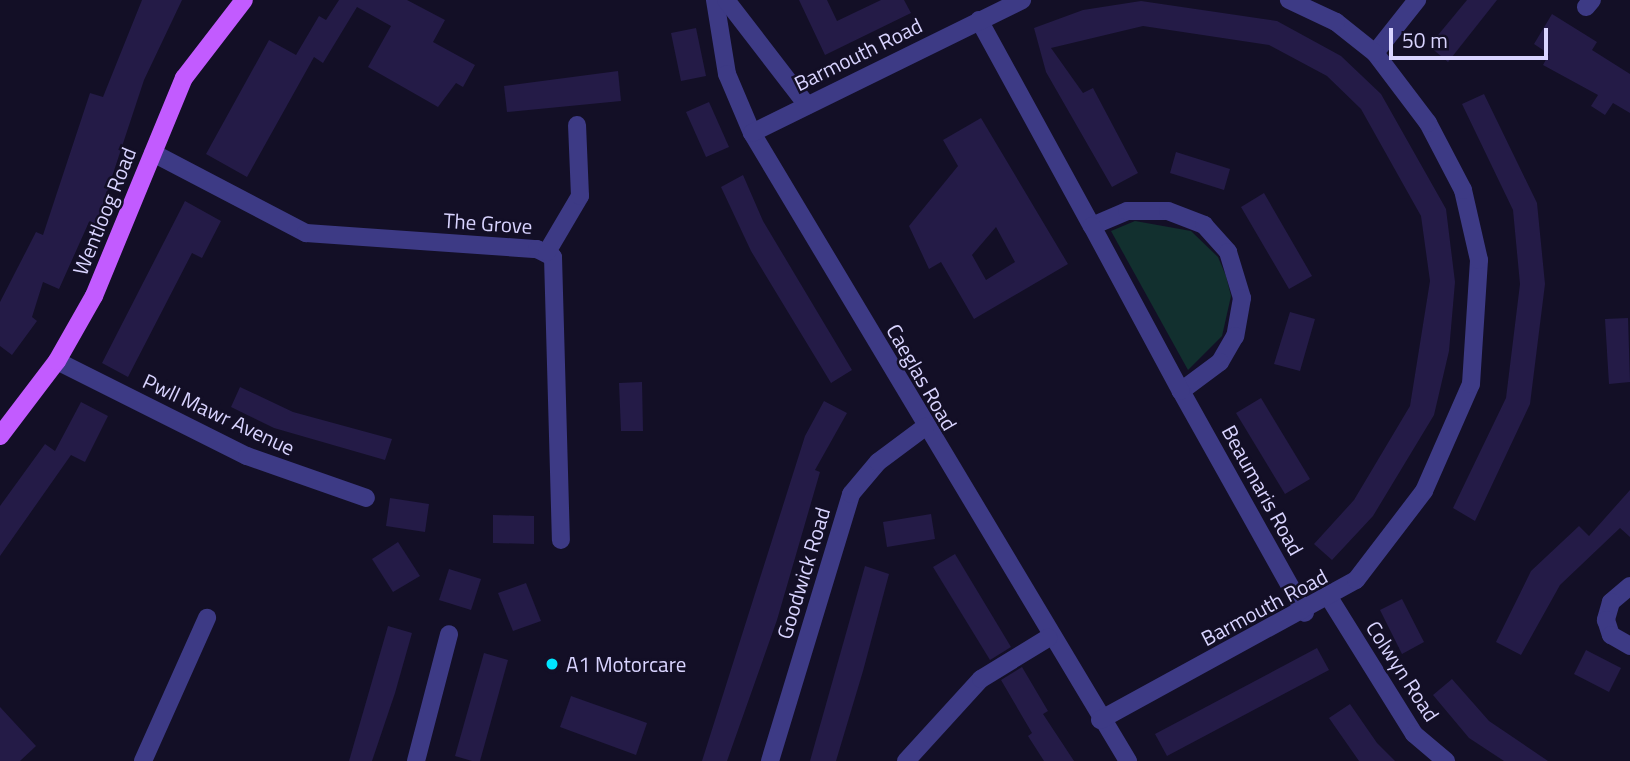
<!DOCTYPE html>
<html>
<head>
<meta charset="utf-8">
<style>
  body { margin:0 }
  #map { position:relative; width:1630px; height:761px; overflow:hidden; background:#130f26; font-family:"Titillium Web",sans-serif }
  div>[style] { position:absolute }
  .green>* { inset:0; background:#12302f }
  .building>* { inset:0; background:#241b47 }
  .minor>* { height:18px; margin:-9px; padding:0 9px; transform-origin:9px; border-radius:9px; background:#3d3a85 }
  .major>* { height:18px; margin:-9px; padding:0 9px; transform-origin:9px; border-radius:9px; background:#c25bff }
  .dots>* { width:19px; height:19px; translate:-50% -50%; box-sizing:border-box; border:4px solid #130f26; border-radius:50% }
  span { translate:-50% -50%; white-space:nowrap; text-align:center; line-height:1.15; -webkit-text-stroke:5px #130f26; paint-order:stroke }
  .street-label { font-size:21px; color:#d9d4ff }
  .poi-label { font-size:21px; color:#d9d4ff }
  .left { translate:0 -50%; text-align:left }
  .scale { position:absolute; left:1389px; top:28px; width:159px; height:32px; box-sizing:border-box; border:4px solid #d9d4ff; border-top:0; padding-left:9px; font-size:21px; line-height:24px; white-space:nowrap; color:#d9d4ff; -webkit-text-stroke:5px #130f26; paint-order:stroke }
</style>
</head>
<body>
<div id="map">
  <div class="green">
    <div style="clip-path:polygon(1135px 221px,1191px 231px,1218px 257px,1226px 276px,1231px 296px,1222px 336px,1188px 370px,1111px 231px)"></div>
  </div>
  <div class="building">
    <div style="clip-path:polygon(142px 0,182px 0,144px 80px,96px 225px,89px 222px,59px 289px,43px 282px,32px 317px,37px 321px,12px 355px,0 346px,0 302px,36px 232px,43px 235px,90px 93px,103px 97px)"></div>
    <div style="clip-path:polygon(339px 0,407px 0,445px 20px,433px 42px,475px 65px,463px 87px,456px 83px,438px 107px,368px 67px,391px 26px,357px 7px,323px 63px,314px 57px,247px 177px,206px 154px,269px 40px,296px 55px,319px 16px,326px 20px)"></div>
    <div style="clip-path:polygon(799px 0,827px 0,837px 21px,881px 0,904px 0,911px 13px,825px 55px)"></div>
    <div style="clip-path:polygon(1467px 0,1497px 0,1448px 62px,1429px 46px)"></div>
    <div style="clip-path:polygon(1141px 1px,1277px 21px,1341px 56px,1381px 94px,1446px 209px,1455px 282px,1449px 351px,1434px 415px,1373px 516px,1332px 560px,1314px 544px,1354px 500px,1410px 406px,1430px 281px,1421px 216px,1361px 109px,1327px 76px,1269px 45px,1143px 26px,1051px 48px,1083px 93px,1093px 88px,1138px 173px,1112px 187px,1046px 72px,1034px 28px,1083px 10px)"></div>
    <div style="clip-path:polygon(1552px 14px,1597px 42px,1592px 50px,1630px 74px,1630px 113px,1613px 103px,1605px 115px,1591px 106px,1598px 95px,1543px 65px,1549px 54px,1534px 44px)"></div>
    <div style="clip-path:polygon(696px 28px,706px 76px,681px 81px,671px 33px)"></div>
    <div style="clip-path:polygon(618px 71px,621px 101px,507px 112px,504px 86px)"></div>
    <div style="clip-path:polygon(1484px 94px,1537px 203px,1545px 284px,1530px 404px,1475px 521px,1453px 508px,1506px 398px,1520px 284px,1513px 210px,1462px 104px)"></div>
    <div style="clip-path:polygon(709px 102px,729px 147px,706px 157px,686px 112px)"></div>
    <div style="clip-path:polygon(evenodd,981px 118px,1068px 264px,974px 319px,941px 262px,929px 269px,909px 226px,958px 166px,943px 140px,981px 118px,996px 227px,1015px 262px,986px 280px,972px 255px,996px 227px)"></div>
    <div style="clip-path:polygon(1176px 152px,1230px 169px,1224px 190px,1170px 173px)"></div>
    <div style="clip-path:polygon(743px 175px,763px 221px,852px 370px,831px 383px,751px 251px,721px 187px)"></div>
    <div style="clip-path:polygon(1264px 193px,1312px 276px,1289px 289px,1241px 207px)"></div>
    <div style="clip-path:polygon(185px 201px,221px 221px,202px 258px,192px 253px,128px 377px,102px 363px)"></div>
    <div style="clip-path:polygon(1290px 312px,1315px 319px,1300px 371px,1274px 364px)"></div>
    <div style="clip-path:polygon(1628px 318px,1630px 382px,1609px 384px,1605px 319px)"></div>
    <div style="clip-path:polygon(642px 382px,643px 431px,621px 431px,619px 383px)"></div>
    <div style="clip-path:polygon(240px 387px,293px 412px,392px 439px,385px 460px,274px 428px,231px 407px)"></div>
    <div style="clip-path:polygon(1261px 398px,1310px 479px,1285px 494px,1236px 413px)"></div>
    <div style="clip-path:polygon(824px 401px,847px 413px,815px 470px,820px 472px,777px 620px,727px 761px,702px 761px,805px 436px)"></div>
    <div style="clip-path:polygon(81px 402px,108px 416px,85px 462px,71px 455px,0 556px,0 506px,45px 444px,55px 451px)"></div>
    <div style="clip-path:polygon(1630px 490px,1630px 537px,1620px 528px,1560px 585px,1521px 655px,1496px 642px,1531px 571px,1579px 526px,1589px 536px)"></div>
    <div style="clip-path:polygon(390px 498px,429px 504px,425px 532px,386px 526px)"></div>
    <div style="clip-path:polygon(931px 514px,935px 539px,887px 547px,883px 522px)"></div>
    <div style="clip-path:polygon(493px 515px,534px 516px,534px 544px,493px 543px)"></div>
    <div style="clip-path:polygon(398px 542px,420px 576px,393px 592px,372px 559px)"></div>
    <div style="clip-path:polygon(955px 554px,1011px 647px,990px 660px,933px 567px)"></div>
    <div style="clip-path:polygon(865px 566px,889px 574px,863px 671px,836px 761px,810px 761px)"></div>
    <div style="clip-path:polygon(449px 569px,481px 579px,471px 610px,439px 600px)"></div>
    <div style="clip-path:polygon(526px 583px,541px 621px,513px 631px,498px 593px)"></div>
    <div style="clip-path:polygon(1402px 599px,1424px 642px,1402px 654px,1380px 610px)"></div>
    <div style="clip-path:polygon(388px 626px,412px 633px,395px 693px,372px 761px,349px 761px)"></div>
    <div style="clip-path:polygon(1317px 648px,1329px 670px,1167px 756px,1155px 734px)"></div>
    <div style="clip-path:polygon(1586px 650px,1621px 668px,1609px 692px,1574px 674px)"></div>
    <div style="clip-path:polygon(484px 653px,508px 660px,480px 761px,472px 761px,455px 756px)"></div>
    <div style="clip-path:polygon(1022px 667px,1048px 711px,1043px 714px,1074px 761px,1044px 761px,1028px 736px,1032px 733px,1001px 680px)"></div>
    <div style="clip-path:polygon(1452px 679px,1489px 721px,1548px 761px,1504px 761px,1469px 738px,1433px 695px)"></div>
    <div style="clip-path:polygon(571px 696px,647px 723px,636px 755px,560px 727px)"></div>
    <div style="clip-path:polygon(1350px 704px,1377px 743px,1395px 761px,1359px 761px,1329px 718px)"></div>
    <div style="clip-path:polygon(0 707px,36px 746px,20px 761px,0 761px)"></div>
  </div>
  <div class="minor">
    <div style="left:715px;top:0;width:75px;rotate:80.8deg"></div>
    <div style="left:727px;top:74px;width:64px;rotate:67deg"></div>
    <div style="left:752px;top:133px;width:732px;rotate:59.09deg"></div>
    <div style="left:726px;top:0;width:133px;rotate:52.4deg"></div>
    <div style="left:1586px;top:7px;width:9px;rotate:-49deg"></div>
    <div style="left:979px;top:20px;width:235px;rotate:61.3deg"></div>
    <div style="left:1092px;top:226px;width:38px;rotate:-23deg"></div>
    <div style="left:1127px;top:211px;width:41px"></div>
    <div style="left:1168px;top:211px;width:39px;rotate:21deg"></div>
    <div style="left:1204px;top:225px;width:36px;rotate:48deg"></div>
    <div style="left:1228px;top:252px;width:48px;rotate:73.1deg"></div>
    <div style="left:1242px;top:298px;width:39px;rotate:100deg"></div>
    <div style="left:1235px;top:336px;width:30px;rotate:120deg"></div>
    <div style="left:1220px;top:362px;width:49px;rotate:143.4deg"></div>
    <div style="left:1181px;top:391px;width:254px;rotate:60.8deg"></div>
    <div style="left:1375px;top:53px;width:68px;rotate:-51.6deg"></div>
    <div style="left:752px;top:133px;width:301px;rotate:-26.2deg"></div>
    <div style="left:153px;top:153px;width:173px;rotate:27.6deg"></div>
    <div style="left:306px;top:233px;width:232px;rotate:4deg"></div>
    <div style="left:537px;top:249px;width:18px;rotate:27deg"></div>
    <div style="left:553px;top:257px;width:283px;rotate:88.4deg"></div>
    <div style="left:1092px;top:226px;width:187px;rotate:61.7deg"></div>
    <div style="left:547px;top:252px;width:65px;rotate:-59.5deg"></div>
    <div style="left:580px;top:196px;width:71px;rotate:-92.4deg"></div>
    <div style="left:57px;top:361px;width:212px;rotate:26.6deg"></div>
    <div style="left:247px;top:456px;width:126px;rotate:19.4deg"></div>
    <div style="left:1630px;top:586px;width:25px;rotate:140deg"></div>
    <div style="left:1611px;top:602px;width:19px;rotate:106deg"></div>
    <div style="left:1606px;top:620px;width:16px;rotate:72deg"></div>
    <div style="left:1611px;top:635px;width:22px;rotate:30deg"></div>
    <div style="left:1330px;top:599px;width:159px;rotate:58.1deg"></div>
    <div style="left:1414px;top:734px;width:42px;rotate:40.2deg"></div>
    <div style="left:1100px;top:720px;width:292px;rotate:-28.7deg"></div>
    <div style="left:1356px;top:580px;width:112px;rotate:-52.6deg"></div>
    <div style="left:1424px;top:491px;width:117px;rotate:-66.3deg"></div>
    <div style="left:1471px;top:384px;width:124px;rotate:-86.3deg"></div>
    <div style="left:1479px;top:260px;width:72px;rotate:-102.9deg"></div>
    <div style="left:1463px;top:190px;width:76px;rotate:-117.6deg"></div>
    <div style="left:1428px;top:123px;width:88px;rotate:-127.1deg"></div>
    <div style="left:1375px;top:53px;width:50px;rotate:-141.5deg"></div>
    <div style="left:1336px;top:22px;width:52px;rotate:-154.9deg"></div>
    <div style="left:143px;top:761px;width:157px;rotate:-65.9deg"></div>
    <div style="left:416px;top:761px;width:131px;rotate:-75.4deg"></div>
    <div style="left:770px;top:761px;width:279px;rotate:-73.1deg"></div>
    <div style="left:851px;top:494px;width:42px;rotate:-49.8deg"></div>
    <div style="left:878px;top:462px;width:59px;rotate:-36.7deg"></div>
    <div style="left:906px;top:761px;width:111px;rotate:-47.6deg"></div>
    <div style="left:981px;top:679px;width:79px;rotate:-31.5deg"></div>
  </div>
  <div class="major">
    <div style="left:0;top:436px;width:94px;rotate:-52.8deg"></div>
    <div style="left:57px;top:361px;width:75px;rotate:-60.4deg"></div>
    <div style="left:94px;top:296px;width:236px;rotate:-67.6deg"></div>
    <div style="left:184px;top:78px;width:98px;rotate:-52.4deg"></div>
  </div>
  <div class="dots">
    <div style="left:552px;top:664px;background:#00e5ff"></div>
  </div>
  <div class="street-label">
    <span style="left:858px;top:54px;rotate:-26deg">Barmouth Road</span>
    <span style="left:104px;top:211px;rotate:-68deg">Wentloog Road</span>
    <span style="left:488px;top:223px;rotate:4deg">The Grove</span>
    <span style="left:922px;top:377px;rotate:60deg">Caeglas Road</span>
    <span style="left:219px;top:414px;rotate:25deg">Pwll Mawr Avenue</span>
    <span style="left:1263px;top:490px;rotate:61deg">Beaumaris Road</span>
    <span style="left:803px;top:573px;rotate:-73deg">Goodwick Road</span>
    <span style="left:1264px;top:607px;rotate:-28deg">Barmouth Road</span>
    <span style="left:1403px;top:671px;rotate:57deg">Colwyn Road</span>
  </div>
  <div class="poi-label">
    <span class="left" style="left:566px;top:664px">A1 Motorcare</span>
  </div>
  <div class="scale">50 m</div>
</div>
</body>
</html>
